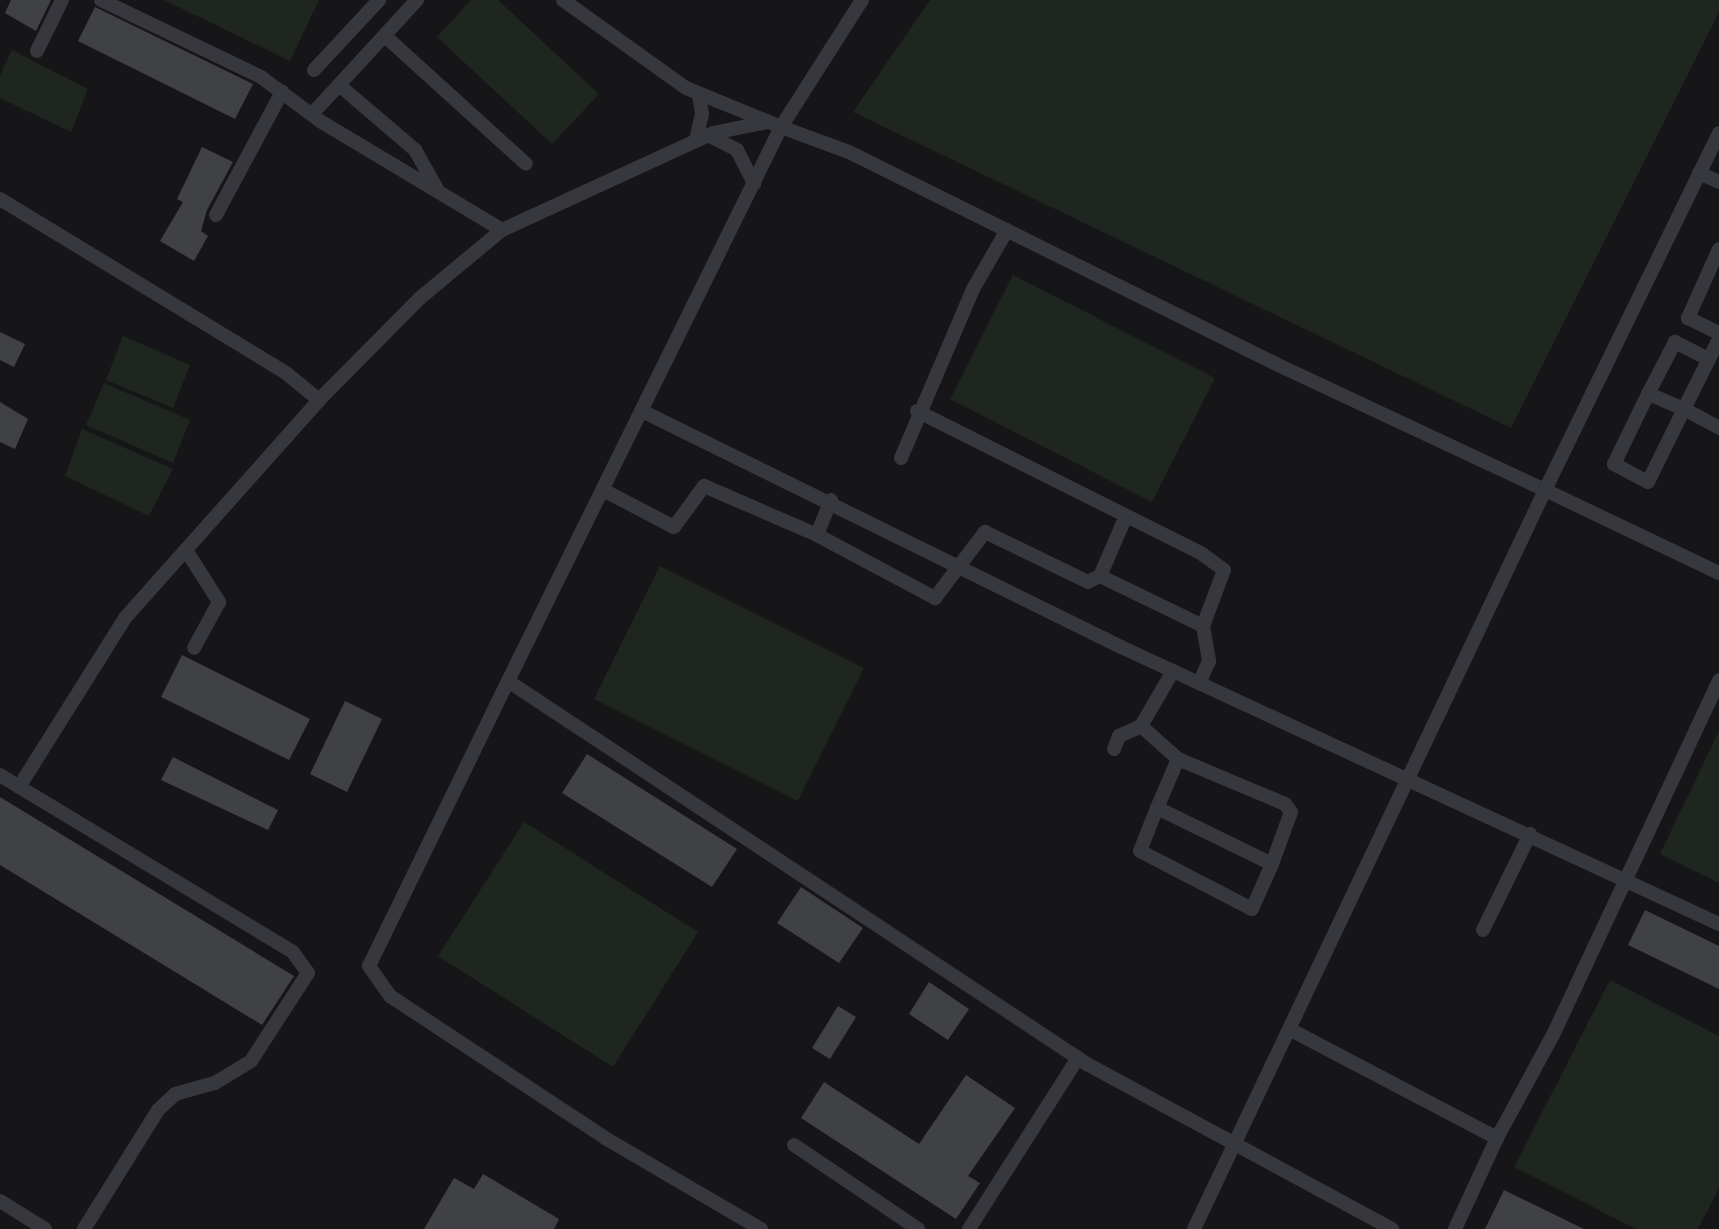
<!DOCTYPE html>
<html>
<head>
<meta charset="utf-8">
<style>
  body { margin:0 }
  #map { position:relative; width:1719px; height:1229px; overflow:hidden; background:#161618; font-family:Overpass,sans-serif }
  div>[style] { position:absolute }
  .green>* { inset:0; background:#1e261f }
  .building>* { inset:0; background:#404145 }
  .minor>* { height:14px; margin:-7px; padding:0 7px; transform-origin:7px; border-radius:7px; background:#37383d }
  span { translate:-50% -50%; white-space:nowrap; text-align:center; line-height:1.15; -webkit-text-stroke:6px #111113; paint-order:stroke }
</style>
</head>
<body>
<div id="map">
  <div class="green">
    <div style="clip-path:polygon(164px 0,319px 0,290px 61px)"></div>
    <div style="clip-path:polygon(471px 0,498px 0,599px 94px,552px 144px,437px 37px)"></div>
    <div style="clip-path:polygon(930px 0,1719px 0,1719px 12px,1511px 428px,853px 112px)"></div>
    <div style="clip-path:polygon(12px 50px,88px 89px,71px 132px,0 98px,0 75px)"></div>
    <div style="clip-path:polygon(1013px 275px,1215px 378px,1152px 502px,950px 399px)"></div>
    <div style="clip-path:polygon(123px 336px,190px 365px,173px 408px,106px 380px)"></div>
    <div style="clip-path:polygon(104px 383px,190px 420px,173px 463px,86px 425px)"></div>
    <div style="clip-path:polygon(82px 429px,173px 469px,149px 516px,65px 476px)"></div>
    <div style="clip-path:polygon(660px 566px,864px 668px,798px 801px,594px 699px)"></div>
    <div style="clip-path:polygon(1719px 731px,1719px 883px,1660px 854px)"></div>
    <div style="clip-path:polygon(524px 822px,698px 932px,613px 1067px,438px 956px)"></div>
    <div style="clip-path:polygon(1610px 980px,1719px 1036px,1719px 1188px,1698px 1229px,1636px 1229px,1514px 1167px)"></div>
  </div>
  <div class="building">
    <div style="clip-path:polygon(11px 0,51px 0,36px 31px,5px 13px)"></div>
    <div style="clip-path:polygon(95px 7px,253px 84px,235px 119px,78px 41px)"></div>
    <div style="clip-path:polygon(202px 147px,233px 162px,207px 210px,201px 231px,208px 236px,194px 261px,160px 241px,183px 202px,177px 199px)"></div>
    <div style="clip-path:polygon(0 332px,25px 344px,14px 367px,0 360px)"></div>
    <div style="clip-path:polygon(0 402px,28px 419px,15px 449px,0 442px)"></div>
    <div style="clip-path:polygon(182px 655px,310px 719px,289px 760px,161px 697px)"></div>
    <div style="clip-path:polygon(345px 701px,382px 719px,347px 792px,310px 774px)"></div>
    <div style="clip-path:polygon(587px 754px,737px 849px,712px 887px,562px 793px)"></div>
    <div style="clip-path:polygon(173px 757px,278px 810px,268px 830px,161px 780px)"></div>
    <div style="clip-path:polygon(0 797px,294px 976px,262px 1025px,0 865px)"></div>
    <div style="clip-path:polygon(801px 887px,863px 928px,839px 963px,777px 923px)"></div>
    <div style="clip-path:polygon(1645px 910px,1719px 946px,1719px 989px,1628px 945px)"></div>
    <div style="clip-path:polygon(929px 982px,969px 1009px,948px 1040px,909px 1014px)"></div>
    <div style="clip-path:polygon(838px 1006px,856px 1017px,830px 1059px,812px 1048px)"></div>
    <div style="clip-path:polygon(966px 1075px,1015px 1108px,968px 1176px,980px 1183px,956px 1219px,801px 1118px,824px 1082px,919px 1144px)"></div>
    <div style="clip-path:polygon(483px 1174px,559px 1219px,554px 1229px,424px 1229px,454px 1178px,474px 1189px)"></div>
    <div style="clip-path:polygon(1504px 1190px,1584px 1229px,1485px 1229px)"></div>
  </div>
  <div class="minor">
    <div style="left:101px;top:0;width:178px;rotate:25.7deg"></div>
    <div style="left:261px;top:77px;width:74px;rotate:36.7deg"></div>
    <div style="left:320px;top:121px;width:212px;rotate:30.9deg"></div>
    <div style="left:563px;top:0;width:151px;rotate:35.6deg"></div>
    <div style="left:686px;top:88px;width:103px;rotate:22.3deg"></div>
    <div style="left:781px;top:127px;width:618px;rotate:116.23deg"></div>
    <div style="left:508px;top:681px;width:694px;rotate:33.48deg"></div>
    <div style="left:1087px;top:1064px;width:347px;rotate:28.4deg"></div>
    <div style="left:862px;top:0;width:151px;rotate:122.5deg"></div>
    <div style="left:781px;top:127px;width:72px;rotate:20.2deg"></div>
    <div style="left:849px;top:152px;width:477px;rotate:26.4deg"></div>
    <div style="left:1276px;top:364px;width:297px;rotate:25.1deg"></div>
    <div style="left:1545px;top:490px;width:397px;rotate:-64deg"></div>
    <div style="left:385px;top:36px;width:190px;rotate:42.2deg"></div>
    <div style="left:37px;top:51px;width:57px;rotate:-63.9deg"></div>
    <div style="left:314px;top:70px;width:96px;rotate:-47.1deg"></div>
    <div style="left:339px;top:85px;width:100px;rotate:40.5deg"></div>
    <div style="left:415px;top:150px;width:43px;rotate:60.4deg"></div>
    <div style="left:313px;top:113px;width:154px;rotate:-47.4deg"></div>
    <div style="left:708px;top:135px;width:33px;rotate:27deg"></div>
    <div style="left:737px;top:150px;width:38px;rotate:63deg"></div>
    <div style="left:696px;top:140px;width:27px;rotate:-77deg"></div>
    <div style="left:702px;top:114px;width:20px;rotate:-99deg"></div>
    <div style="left:1699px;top:173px;width:22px;rotate:24deg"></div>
    <div style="left:0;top:199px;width:335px;rotate:31.3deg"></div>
    <div style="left:286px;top:373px;width:43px;rotate:39.3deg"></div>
    <div style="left:216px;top:215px;width:140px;rotate:-61.8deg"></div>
    <div style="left:1719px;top:249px;width:76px;rotate:114.2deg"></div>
    <div style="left:1688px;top:318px;width:34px;rotate:26deg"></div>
    <div style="left:1719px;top:339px;width:78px;rotate:116.6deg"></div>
    <div style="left:1684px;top:409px;width:40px;rotate:28deg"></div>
    <div style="left:1648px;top:394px;width:78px;rotate:115.9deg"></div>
    <div style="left:1614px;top:464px;width:38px;rotate:28deg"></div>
    <div style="left:1648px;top:482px;width:81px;rotate:-63.7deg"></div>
    <div style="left:1684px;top:409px;width:39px;rotate:-157deg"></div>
    <div style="left:1648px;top:394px;width:59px;rotate:-62.6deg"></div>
    <div style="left:1675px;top:342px;width:38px;rotate:27deg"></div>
    <div style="left:642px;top:411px;width:532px;rotate:26.23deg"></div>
    <div style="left:1119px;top:646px;width:661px;rotate:24.86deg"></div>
    <div style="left:917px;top:411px;width:319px;rotate:26.6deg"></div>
    <div style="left:1202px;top:554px;width:27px;rotate:36deg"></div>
    <div style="left:1224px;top:570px;width:60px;rotate:110.6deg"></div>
    <div style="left:1203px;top:626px;width:36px;rotate:80deg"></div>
    <div style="left:1209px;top:661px;width:24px;rotate:114deg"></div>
    <div style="left:901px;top:458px;width:184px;rotate:-66.9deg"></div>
    <div style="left:973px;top:289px;width:68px;rotate:-60deg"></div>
    <div style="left:603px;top:490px;width:80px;rotate:27.5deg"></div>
    <div style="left:674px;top:527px;width:51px;rotate:-53.8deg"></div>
    <div style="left:704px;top:486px;width:123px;rotate:23.4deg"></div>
    <div style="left:831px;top:500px;width:38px;rotate:112deg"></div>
    <div style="left:817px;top:535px;width:134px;rotate:28.1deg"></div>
    <div style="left:935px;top:598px;width:83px;rotate:-52.9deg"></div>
    <div style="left:985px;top:532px;width:114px;rotate:25.9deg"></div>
    <div style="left:1088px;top:582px;width:13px;rotate:-27deg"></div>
    <div style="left:1126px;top:516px;width:65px;rotate:113.4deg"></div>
    <div style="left:1100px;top:576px;width:114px;rotate:25.9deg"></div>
    <div style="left:186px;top:550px;width:62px;rotate:57.6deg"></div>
    <div style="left:219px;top:602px;width:52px;rotate:118.5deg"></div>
    <div style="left:508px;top:681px;width:317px;rotate:116deg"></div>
    <div style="left:369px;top:966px;width:37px;rotate:55deg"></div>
    <div style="left:390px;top:996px;width:258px;rotate:33.4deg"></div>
    <div style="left:605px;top:1138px;width:181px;rotate:30.3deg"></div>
    <div style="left:1141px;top:726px;width:50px;rotate:41.7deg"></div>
    <div style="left:1178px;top:759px;width:53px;rotate:113.2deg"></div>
    <div style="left:1157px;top:808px;width:46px;rotate:111.6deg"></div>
    <div style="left:1140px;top:851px;width:126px;rotate:27.4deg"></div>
    <div style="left:1252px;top:909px;width:49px;rotate:-66deg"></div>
    <div style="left:1272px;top:864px;width:128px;rotate:-154deg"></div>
    <div style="left:1114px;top:749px;width:14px;rotate:-69deg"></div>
    <div style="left:1119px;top:736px;width:24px;rotate:-24deg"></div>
    <div style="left:1141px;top:726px;width:64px;rotate:-59.8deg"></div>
    <div style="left:1178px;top:759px;width:116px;rotate:22.8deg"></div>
    <div style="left:1285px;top:804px;width:10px;rotate:53deg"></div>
    <div style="left:1291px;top:812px;width:55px;rotate:110.1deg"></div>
    <div style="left:0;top:775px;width:22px;rotate:32deg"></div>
    <div style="left:1483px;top:930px;width:107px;rotate:-63.9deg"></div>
    <div style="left:1291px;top:1030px;width:233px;rotate:27.7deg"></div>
    <div style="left:1497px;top:1138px;width:100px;rotate:114.8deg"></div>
    <div style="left:1497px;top:1138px;width:117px;rotate:-61.5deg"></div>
    <div style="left:1553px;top:1035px;width:392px;rotate:-64.9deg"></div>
    <div style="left:794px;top:1145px;width:150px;rotate:34.1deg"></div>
    <div style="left:0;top:1201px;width:53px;rotate:31.9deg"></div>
    <div style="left:84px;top:1229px;width:140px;rotate:-58.1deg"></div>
    <div style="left:158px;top:1110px;width:23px;rotate:-43deg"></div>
    <div style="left:175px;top:1094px;width:41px;rotate:-15.4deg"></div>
    <div style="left:215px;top:1083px;width:42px;rotate:-31.4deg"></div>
    <div style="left:251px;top:1061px;width:105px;rotate:-57.1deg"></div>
    <div style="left:308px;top:973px;width:26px;rotate:-126deg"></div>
    <div style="left:293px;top:952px;width:320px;rotate:-148.9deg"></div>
    <div style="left:19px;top:787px;width:199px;rotate:-57.9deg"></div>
    <div style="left:125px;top:618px;width:292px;rotate:-48.3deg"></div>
    <div style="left:319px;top:400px;width:144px;rotate:-45.3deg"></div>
    <div style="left:420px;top:298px;width:107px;rotate:-39.7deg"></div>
    <div style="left:502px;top:230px;width:232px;rotate:-24.7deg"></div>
    <div style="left:713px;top:133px;width:55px;rotate:-11.5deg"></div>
    <div style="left:969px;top:1229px;width:203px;rotate:-57.5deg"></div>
    <div style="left:1194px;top:1229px;width:818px;rotate:-64.59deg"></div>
    <div style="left:1545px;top:490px;width:193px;rotate:25.5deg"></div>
  </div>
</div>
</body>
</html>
